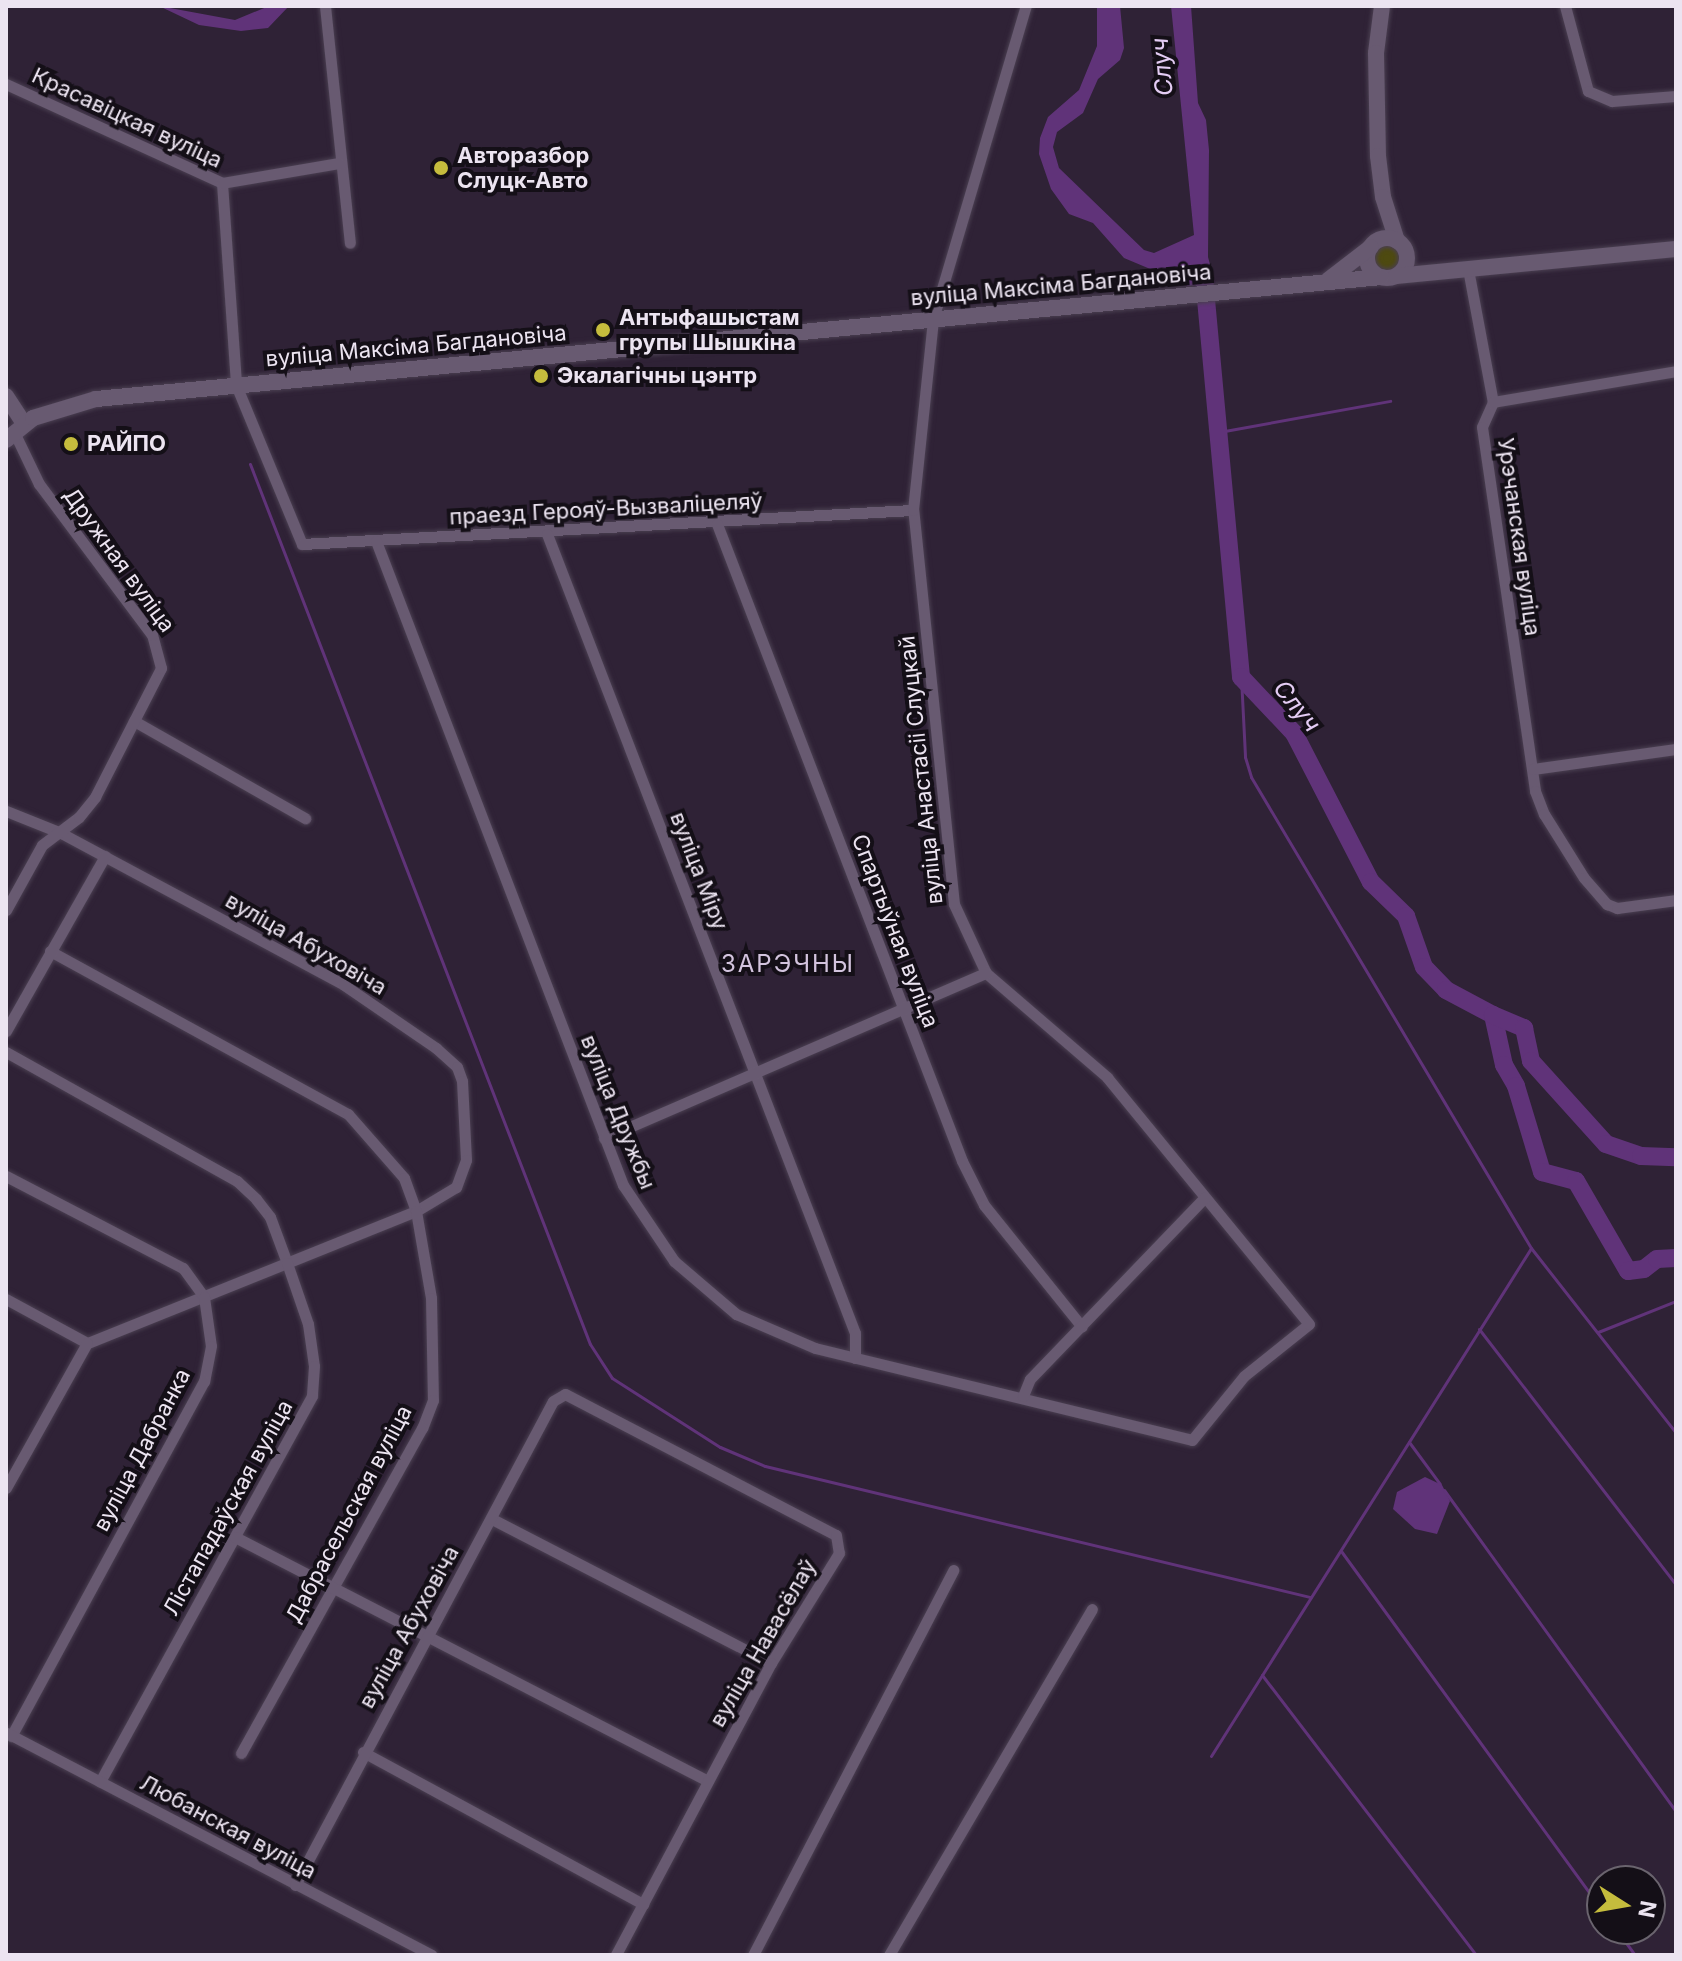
<!DOCTYPE html>
<html>
<head>
<meta charset="utf-8">
<style>
  body { margin:0 }
  #map { position:relative; width:1682px; height:1961px; overflow:hidden; background:#2f2236; font-family:Inter,sans-serif }
  div>[style] { position:absolute }
  .green>* { inset:0; background:#4e4a10 }
  .round { border-radius:50% }
  .water>* { inset:0; background:#603379 }
  .stream>* { height:3px; margin:-1.5px; padding:0 1.5px; transform-origin:1.5px; border-radius:1.5px; background:#603379 }
  .river>* { height:18px; margin:-9px; padding:0 9px; transform-origin:9px; border-radius:9px; background:#603379 }
  .roads { filter:drop-shadow(0 0 2px #4a3f51) drop-shadow(0 0 2px #4a3f51) }
  .street>* { height:11px; margin:-5.5px; padding:0 5.5px; transform-origin:5.5px; border-radius:5.5px; background:#685a71 }
  .secondary>* { height:16px; margin:-8px; padding:0 8px; transform-origin:8px; border-radius:8px; background:#685a71 }
  .secondary>.ring { margin:-8px; padding:0; box-sizing:content-box; background:none; border:16px solid #685a71; border-radius:50% }
  .dots>* { width:22px; height:22px; translate:-50% -50%; box-sizing:border-box; border:4px solid #140f17; border-radius:50% }
  span { translate:-50% -50%; white-space:nowrap; text-align:center; line-height:1.15; -webkit-text-stroke:8px #140f17; paint-order:stroke }
  .street-label { font-size:22px; color:#ece4f1 }
  .poi-label { font-size:22px; color:#ece4f1; font-weight:700 }
  .left { translate:0 -50%; text-align:left }
  .water-label { font-size:24px; color:#e4ccf4; font-style:italic }
  .neighbourhood-label { font-size:24px; color:#d3c4de; letter-spacing:2px }
  .frame { position:absolute; inset:0; border:8px solid #ece4f1; pointer-events:none }
  .north { position:absolute; left:1586px; top:1865px; width:80px; height:80px; box-sizing:border-box; background:#140f17; border:2px solid #6a646e; border-radius:50%; rotate:101deg; font-size:22px; font-weight:700; line-height:32px; text-align:center; color:#ece4f1 }
  .north::after { content:''; display:block; margin:auto; width:28px; height:36px; background:#c5bc3d; clip-path:polygon(50% 0,100% 100%,50% 72%,0 100%) }
</style>
</head>
<body>
<div id="map">
  <div class="green">
    <div class="round" style="left:1374px;top:244px;width:28px;height:28px"></div>
  </div>
  <div class="water">
    <div style="clip-path:polygon(159px 6px,235px 20px,269px 6px,289px 6px,268px 28px,241px 31px,199px 25px)"></div>
    <div style="clip-path:polygon(1097px 6px,1120px 6px,1124px 48px,1120px 60px,1098px 79px,1083px 113px,1057px 132px,1053px 147px,1059px 168px,1144px 250px,1154px 253px,1194px 235px,1171px 6px,1191px 6px,1198px 103px,1206px 120px,1209px 150px,1208px 257px,1215px 283px,1187px 286px,1179px 269px,1155px 271px,1124px 258px,1093px 223px,1069px 214px,1051px 189px,1039px 154px,1040px 138px,1048px 117px,1079px 90px,1097px 46px)"></div>
    <div style="clip-path:polygon(1425px 1477px,1442px 1485px,1450px 1501px,1437px 1534px,1415px 1529px,1393px 1509px,1397px 1492px)"></div>
  </div>
  <div class="stream">
    <div style="left:1219px;top:432px;width:174px;rotate:-10.3deg"></div>
    <div style="left:250px;top:464px;width:943px;rotate:68.88deg"></div>
    <div style="left:590px;top:1344px;width:40px;rotate:57.1deg"></div>
    <div style="left:612px;top:1378px;width:128px;rotate:32.6deg"></div>
    <div style="left:720px;top:1447px;width:49px;rotate:22.9deg"></div>
    <div style="left:765px;top:1466px;width:561px;rotate:13.52deg"></div>
    <div style="left:1241px;top:677px;width:80px;rotate:87.1deg"></div>
    <div style="left:1245px;top:757px;width:21px;rotate:73deg"></div>
    <div style="left:1251px;top:777px;width:548px;rotate:59.27deg"></div>
    <div style="left:1531px;top:1248px;width:235px;rotate:51.9deg"></div>
    <div style="left:1479px;top:1329px;width:323px;rotate:52.4deg"></div>
    <div style="left:1598px;top:1332px;width:84px;rotate:-21.7deg"></div>
    <div style="left:1409px;top:1442px;width:52px;rotate:53.6deg"></div>
    <div style="left:1444px;top:1490px;width:397px;rotate:54.2deg"></div>
    <div style="left:1341px;top:1551px;width:444px;rotate:54deg"></div>
    <div style="left:1262px;top:1675px;width:352px;rotate:52.6deg"></div>
    <div style="left:1211px;top:1756px;width:600px;rotate:-57.79deg"></div>
    <div style="left:1616px;top:1929px;width:32px;rotate:54deg"></div>
  </div>
  <div class="river">
    <div style="left:1204px;top:278px;width:401px;rotate:84.7deg"></div>
    <div style="left:1241px;top:677px;width:77px;rotate:46.6deg"></div>
    <div style="left:1294px;top:733px;width:168px;rotate:62.7deg"></div>
    <div style="left:1371px;top:882px;width:49px;rotate:44.2deg"></div>
    <div style="left:1406px;top:916px;width:54px;rotate:70.6deg"></div>
    <div style="left:1424px;top:967px;width:32px;rotate:46deg"></div>
    <div style="left:1446px;top:990px;width:53px;rotate:28deg"></div>
    <div style="left:1493px;top:1015px;width:51px;rotate:77.6deg"></div>
    <div style="left:1504px;top:1065px;width:24px;rotate:60deg"></div>
    <div style="left:1516px;top:1086px;width:90px;rotate:73.2deg"></div>
    <div style="left:1542px;top:1172px;width:35px;rotate:15deg"></div>
    <div style="left:1576px;top:1181px;width:104px;rotate:60deg"></div>
    <div style="left:1628px;top:1271px;width:16px;rotate:-7deg"></div>
    <div style="left:1644px;top:1269px;width:16px;rotate:-38deg"></div>
    <div style="left:1657px;top:1259px;width:19px;rotate:-3deg"></div>
    <div style="left:1493px;top:1015px;width:34px;rotate:23deg"></div>
    <div style="left:1524px;top:1028px;width:34px;rotate:78deg"></div>
    <div style="left:1531px;top:1061px;width:112px;rotate:47.9deg"></div>
    <div style="left:1606px;top:1144px;width:37px;rotate:19deg"></div>
    <div style="left:1641px;top:1156px;width:35px;rotate:2deg"></div>
  </div>
  <div class="roads">
    <div class="street">
      <div style="left:325px;top:6px;width:238px;rotate:84deg"></div>
      <div style="left:1565px;top:6px;width:88px;rotate:74.9deg"></div>
      <div style="left:1588px;top:91px;width:26px;rotate:23deg"></div>
      <div style="left:1612px;top:101px;width:64px;rotate:-4.5deg"></div>
      <div style="left:6px;top:84px;width:238px;rotate:24.6deg"></div>
      <div style="left:222px;top:183px;width:202px;rotate:86deg"></div>
      <div style="left:236px;top:385px;width:172px;rotate:67.5deg"></div>
      <div style="left:302px;top:544px;width:612px;rotate:-3.19deg"></div>
      <div style="left:222px;top:183px;width:119px;rotate:-9.7deg"></div>
      <div style="left:1468px;top:269px;width:135px;rotate:79.4deg"></div>
      <div style="left:1493px;top:402px;width:27px;rotate:114deg"></div>
      <div style="left:1482px;top:427px;width:368px;rotate:81.7deg"></div>
      <div style="left:1535px;top:791px;width:25px;rotate:69deg"></div>
      <div style="left:1544px;top:814px;width:75px;rotate:58deg"></div>
      <div style="left:1584px;top:878px;width:35px;rotate:49deg"></div>
      <div style="left:1607px;top:904px;width:11px;rotate:22deg"></div>
      <div style="left:1617px;top:908px;width:60px;rotate:-7.7deg"></div>
      <div style="left:1493px;top:402px;width:186px;rotate:-9.6deg"></div>
      <div style="left:717px;top:524px;width:682px;rotate:68.96deg"></div>
      <div style="left:962px;top:1161px;width:49px;rotate:63.4deg"></div>
      <div style="left:984px;top:1205px;width:156px;rotate:51.2deg"></div>
      <div style="left:547px;top:534px;width:856px;rotate:68.92deg"></div>
      <div style="left:855px;top:1333px;width:25px;rotate:90deg"></div>
      <div style="left:376px;top:541px;width:690px;rotate:69.02deg"></div>
      <div style="left:623px;top:1185px;width:92px;rotate:56.1deg"></div>
      <div style="left:674px;top:1261px;width:82px;rotate:40.5deg"></div>
      <div style="left:736px;top:1314px;width:86px;rotate:23.3deg"></div>
      <div style="left:815px;top:1348px;width:388px;rotate:13.7deg"></div>
      <div style="left:1192px;top:1440px;width:82px;rotate:-50.9deg"></div>
      <div style="left:1244px;top:1376px;width:83px;rotate:-38.7deg"></div>
      <div style="left:1309px;top:1324px;width:319px;rotate:-129.3deg"></div>
      <div style="left:1107px;top:1077px;width:160px;rotate:-139.3deg"></div>
      <div style="left:986px;top:973px;width:76px;rotate:-114.9deg"></div>
      <div style="left:954px;top:904px;width:396px;rotate:-95.9deg"></div>
      <div style="left:913px;top:510px;width:192px;rotate:-84deg"></div>
      <div style="left:933px;top:319px;width:327px;rotate:-73.5deg"></div>
      <div style="left:134px;top:721px;width:197px;rotate:29.6deg"></div>
      <div style="left:1533px;top:769px;width:144px;rotate:-8deg"></div>
      <div style="left:6px;top:811px;width:59px;rotate:21.8deg"></div>
      <div style="left:61px;top:833px;width:321px;rotate:28.2deg"></div>
      <div style="left:344px;top:985px;width:112px;rotate:34.4deg"></div>
      <div style="left:436px;top:1048px;width:28px;rotate:42deg"></div>
      <div style="left:457px;top:1067px;width:15px;rotate:70deg"></div>
      <div style="left:462px;top:1081px;width:79px;rotate:87.1deg"></div>
      <div style="left:466px;top:1160px;width:29px;rotate:110deg"></div>
      <div style="left:456px;top:1187px;width:47px;rotate:149deg"></div>
      <div style="left:416px;top:1211px;width:354px;rotate:158.1deg"></div>
      <div style="left:6px;top:910px;width:74px;rotate:-61deg"></div>
      <div style="left:42px;top:845px;width:46px;rotate:-37.1deg"></div>
      <div style="left:79px;top:817px;width:26px;rotate:-51deg"></div>
      <div style="left:95px;top:797px;width:145px;rotate:-62.9deg"></div>
      <div style="left:161px;top:668px;width:34px;rotate:-105deg"></div>
      <div style="left:152px;top:635px;width:189px;rotate:-126.8deg"></div>
      <div style="left:39px;top:484px;width:58px;rotate:-115.7deg"></div>
      <div style="left:50px;top:951px;width:340px;rotate:28.7deg"></div>
      <div style="left:348px;top:1114px;width:85px;rotate:48.8deg"></div>
      <div style="left:404px;top:1178px;width:35px;rotate:70deg"></div>
      <div style="left:416px;top:1211px;width:88px;rotate:80.2deg"></div>
      <div style="left:431px;top:1298px;width:102px;rotate:88.9deg"></div>
      <div style="left:433px;top:1400px;width:30px;rotate:111deg"></div>
      <div style="left:422px;top:1428px;width:372px;rotate:119.1deg"></div>
      <div style="left:6px;top:1031px;width:201px;rotate:-60.5deg"></div>
      <div style="left:6px;top:1052px;width:265px;rotate:29.2deg"></div>
      <div style="left:237px;top:1181px;width:26px;rotate:43deg"></div>
      <div style="left:256px;top:1199px;width:23px;rotate:52deg"></div>
      <div style="left:270px;top:1217px;width:49px;rotate:69.7deg"></div>
      <div style="left:287px;top:1263px;width:65px;rotate:71deg"></div>
      <div style="left:308px;top:1324px;width:42px;rotate:81.9deg"></div>
      <div style="left:314px;top:1366px;width:30px;rotate:94deg"></div>
      <div style="left:312px;top:1396px;width:440px;rotate:118.8deg"></div>
      <div style="left:604px;top:1138px;width:416px;rotate:-23.4deg"></div>
      <div style="left:6px;top:1176px;width:199px;rotate:27.5deg"></div>
      <div style="left:183px;top:1268px;width:36px;rotate:54deg"></div>
      <div style="left:204px;top:1297px;width:49px;rotate:81.9deg"></div>
      <div style="left:211px;top:1346px;width:36px;rotate:101deg"></div>
      <div style="left:204px;top:1381px;width:404px;rotate:118.5deg"></div>
      <div style="left:6px;top:1299px;width:92px;rotate:28.5deg"></div>
      <div style="left:87px;top:1343px;width:166px;rotate:119.2deg"></div>
      <div style="left:1023px;top:1396px;width:18px;rotate:-68deg"></div>
      <div style="left:1030px;top:1379px;width:252px;rotate:-46.1deg"></div>
      <div style="left:492px;top:1519px;width:314px;rotate:27.3deg"></div>
      <div style="left:235px;top:1537px;width:532px;rotate:27.29deg"></div>
      <div style="left:7px;top:1733px;width:479px;rotate:27.6deg"></div>
      <div style="left:363px;top:1752px;width:319px;rotate:28.5deg"></div>
      <div style="left:295px;top:1885px;width:548px;rotate:-61.94deg"></div>
      <div style="left:553px;top:1401px;width:14px;rotate:-30deg"></div>
      <div style="left:565px;top:1394px;width:305px;rotate:27.5deg"></div>
      <div style="left:836px;top:1535px;width:18px;rotate:81deg"></div>
      <div style="left:839px;top:1553px;width:129px;rotate:121.7deg"></div>
      <div style="left:771px;top:1663px;width:331px;rotate:118deg"></div>
      <div style="left:753px;top:1955px;width:434px;rotate:-62.5deg"></div>
      <div style="left:889px;top:1955px;width:401px;rotate:-59.6deg"></div>
    </div>
    <div class="secondary">
      <div style="left:1382px;top:6px;width:47px;rotate:97.3deg"></div>
      <div style="left:1376px;top:53px;width:103px;rotate:88.9deg"></div>
      <div style="left:1378px;top:156px;width:41px;rotate:83deg"></div>
      <div style="left:1383px;top:197px;width:46px;rotate:72.3deg"></div>
      <div class="ring" style="left:1367px;top:238px;width:24px;height:24px"></div>
      <div style="left:1396px;top:276px;width:281px;rotate:-5.5deg"></div>
      <div style="left:1328px;top:280px;width:54px;rotate:-37.5deg"></div>
      <div style="left:6px;top:396px;width:33px;rotate:57deg"></div>
      <div style="left:6px;top:440px;width:35px;rotate:-39deg"></div>
      <div style="left:33px;top:418px;width:66px;rotate:-16.8deg"></div>
      <div style="left:96px;top:399px;width:1291px;rotate:-5.42deg"></div>
    </div>
  </div>
  <div class="dots">
    <div style="left:441px;top:168px;background:#c5bc3d"></div>
    <div style="left:603px;top:330px;background:#c5bc3d"></div>
    <div style="left:541px;top:376px;background:#c5bc3d"></div>
    <div style="left:71px;top:444px;background:#c5bc3d"></div>
  </div>
  <div class="street-label">
    <span style="left:127px;top:118px;rotate:25deg">Красавіцкая вуліца</span>
    <span style="left:1061px;top:285px;rotate:-5deg">вуліца Максіма Багдановіча</span>
    <span style="left:416px;top:346px;rotate:-5deg">вуліца Максіма Багдановіча</span>
    <span style="left:606px;top:509px;rotate:-3deg">праезд Герояў-Вызваліцеляў</span>
    <span style="left:1519px;top:537px;rotate:82deg">Урэчанская вуліца</span>
    <span style="left:119px;top:560px;rotate:54deg">Дружная вуліца</span>
    <span style="left:921px;top:770px;rotate:-96deg">вуліца Анастасіі Слуцкай</span>
    <span style="left:699px;top:871px;rotate:69deg">вуліца Міру</span>
    <span style="left:895px;top:931px;rotate:69deg">Спартыўная вуліца</span>
    <span style="left:306px;top:944px;rotate:30deg">вуліца Абуховіча</span>
    <span style="left:618px;top:1112px;rotate:68deg">вуліца Дружбы</span>
    <span style="left:142px;top:1450px;rotate:-62deg">вуліца Дабранка</span>
    <span style="left:228px;top:1508px;rotate:-61deg">Лістападаўская вуліца</span>
    <span style="left:349px;top:1514px;rotate:-62deg">Дабрасельская вуліца</span>
    <span style="left:409px;top:1627px;rotate:-61deg">вуліца Абуховіча</span>
    <span style="left:763px;top:1643px;rotate:-60deg">вуліца Навасёлаў</span>
    <span style="left:228px;top:1827px;rotate:28deg">Любанская вуліца</span>
  </div>
  <div class="poi-label">
    <span class="left" style="left:457px;top:168px">Авторазбор<br>Слуцк-Авто</span>
    <span class="left" style="left:619px;top:330px">Антыфашыстам<br>групы Шышкіна</span>
    <span class="left" style="left:557px;top:376px">Экалагічны цэнтр</span>
    <span class="left" style="left:87px;top:444px">РАЙПО</span>
  </div>
  <div class="water-label">
    <span style="left:1162px;top:67px;rotate:-95deg">Случ</span>
    <span style="left:1297px;top:706px;rotate:51deg">Случ</span>
  </div>
  <div class="neighbourhood-label">
    <span style="left:788px;top:964px">ЗАРЭЧНЫ</span>
  </div>
  <div class="frame"></div>
  <div class="north">N</div>
</div>
</body>
</html>
